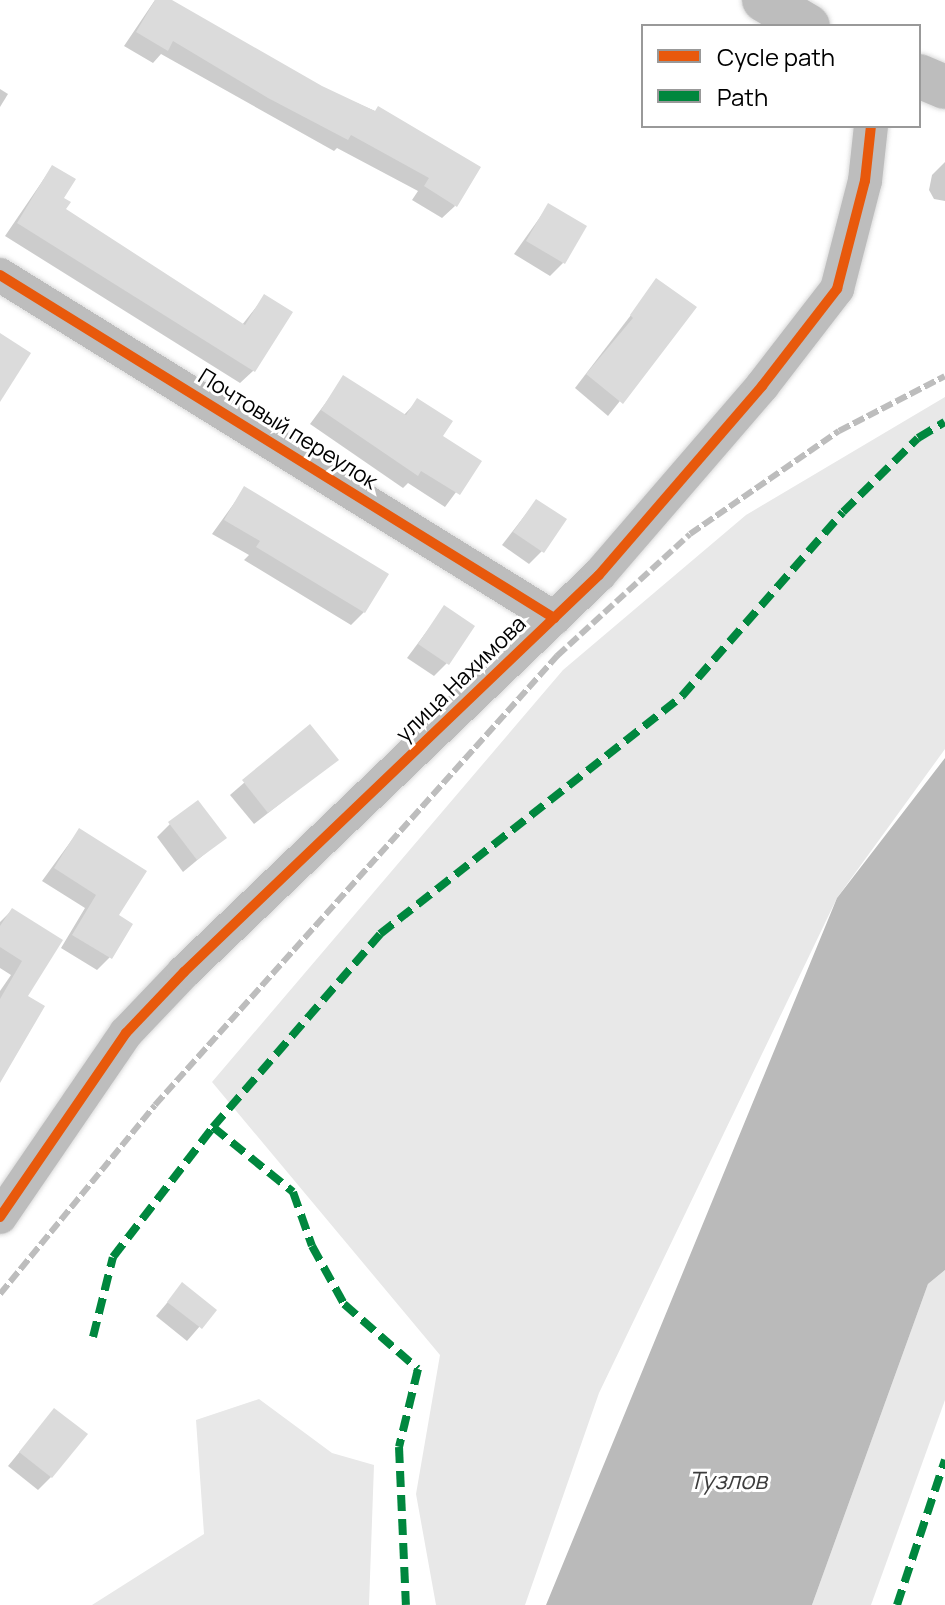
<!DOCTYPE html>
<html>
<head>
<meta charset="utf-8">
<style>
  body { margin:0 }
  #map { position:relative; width:945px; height:1605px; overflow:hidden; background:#fff; font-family:Manrope,sans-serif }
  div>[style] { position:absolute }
  .green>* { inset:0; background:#e8e8e8 }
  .water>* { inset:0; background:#bababa }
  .shadow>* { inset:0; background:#0003 }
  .building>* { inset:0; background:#dbdbdb }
  .roads { filter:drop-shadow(0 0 2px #dbdbdb) drop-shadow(0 0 2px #dbdbdb) }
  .minor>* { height:34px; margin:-17px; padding:0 17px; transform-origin:17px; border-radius:17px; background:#bdbdbd }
  .major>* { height:44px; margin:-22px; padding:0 22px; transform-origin:22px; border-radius:22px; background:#bdbdbd }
  .rail>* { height:6px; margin-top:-3px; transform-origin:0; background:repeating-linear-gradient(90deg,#bdbdbd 0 12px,transparent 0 16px) }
  .quiet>* { height:8px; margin-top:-4px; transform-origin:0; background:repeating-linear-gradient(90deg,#00873e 0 16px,transparent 0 24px) }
  .cycleway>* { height:10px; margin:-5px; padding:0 5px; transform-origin:5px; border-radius:5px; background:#e8590c }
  span { translate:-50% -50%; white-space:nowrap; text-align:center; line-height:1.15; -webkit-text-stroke:6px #fff; paint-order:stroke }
  .street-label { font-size:22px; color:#000 }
  .water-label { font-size:24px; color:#3d3d3d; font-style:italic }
  .legend { position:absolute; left:641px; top:24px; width:280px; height:104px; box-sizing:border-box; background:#fff; border:2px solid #999; margin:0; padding:10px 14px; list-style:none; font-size:24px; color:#000 }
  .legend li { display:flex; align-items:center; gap:16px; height:40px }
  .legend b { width:40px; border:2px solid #999 }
</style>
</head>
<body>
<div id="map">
  <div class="green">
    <div style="clip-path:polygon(945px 397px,945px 749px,837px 898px,599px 1393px,525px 1605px,436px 1605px,416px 1494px,440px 1355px,212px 1082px,563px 670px,746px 515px)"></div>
    <div style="clip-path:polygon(945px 1270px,945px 1400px,871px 1605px,812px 1605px,928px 1284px)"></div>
    <div style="clip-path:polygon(259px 1399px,332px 1453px,374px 1465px,369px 1605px,92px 1605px,204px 1534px,196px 1420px)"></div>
  </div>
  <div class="water">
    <div style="clip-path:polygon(945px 758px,945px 1270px,928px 1284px,812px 1605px,546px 1605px,837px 898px)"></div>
  </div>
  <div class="shadow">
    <div style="clip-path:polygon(155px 0,169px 0,321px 87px,413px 128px,455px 206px,442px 218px,412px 200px,418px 191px,337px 148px,334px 151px,161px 54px,153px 63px,124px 46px)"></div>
    <div style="clip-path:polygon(0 89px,8px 94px,0 107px)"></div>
    <div style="clip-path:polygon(945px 162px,945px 201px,934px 199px,929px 190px,932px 175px)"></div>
    <div style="clip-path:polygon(52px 167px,64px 210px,242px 325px,265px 296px,253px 371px,240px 383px,5px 236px)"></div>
    <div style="clip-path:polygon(548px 206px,563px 263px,550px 276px,514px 254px)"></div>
    <div style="clip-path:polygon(657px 281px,694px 308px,608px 416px,575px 388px)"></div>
    <div style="clip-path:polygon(344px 378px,403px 416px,418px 400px,440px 437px,479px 461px,445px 507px,408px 483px,403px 488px,310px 424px)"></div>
    <div style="clip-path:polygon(245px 488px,364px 612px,351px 625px,244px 560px,249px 555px,212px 534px)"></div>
    <div style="clip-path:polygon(536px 501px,542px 551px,529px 564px,502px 545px)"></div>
    <div style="clip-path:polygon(444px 608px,447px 663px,434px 676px,407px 658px)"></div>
    <div style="clip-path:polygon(309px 727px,336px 760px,254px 824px,230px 795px)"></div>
    <div style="clip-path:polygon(170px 824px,225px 837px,183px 872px,157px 837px)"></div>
    <div style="clip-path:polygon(79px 830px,116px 916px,110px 957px,97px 970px,61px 948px,85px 908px,42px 881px)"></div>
    <div style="clip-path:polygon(12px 910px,60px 940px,25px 996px,0 1080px,0 991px,11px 975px,0 968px,0 922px)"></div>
    <div style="clip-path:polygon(182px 1285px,214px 1310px,187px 1341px,156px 1316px)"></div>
    <div style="clip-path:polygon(54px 1410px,51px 1477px,38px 1490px,8px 1466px)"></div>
  </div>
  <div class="building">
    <div style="clip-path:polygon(155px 0,172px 0,322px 86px,375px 111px,378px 106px,481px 167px,457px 207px,424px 186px,429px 178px,351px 135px,348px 140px,268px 98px,173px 41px,168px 51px,136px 32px)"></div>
    <div style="clip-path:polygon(52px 165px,76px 179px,64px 198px,71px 202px,66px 209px,245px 325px,264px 294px,293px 312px,255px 372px,17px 223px)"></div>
    <div style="clip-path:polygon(548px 203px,587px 226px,565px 264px,526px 241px)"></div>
    <div style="clip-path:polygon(656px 278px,697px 307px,623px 404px,586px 374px,633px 318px,630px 315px)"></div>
    <div style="clip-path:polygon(0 333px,31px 353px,0 402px)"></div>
    <div style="clip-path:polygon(343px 375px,406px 415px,417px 398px,453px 421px,443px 436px,482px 461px,460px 495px,421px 471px,418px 476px,321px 410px)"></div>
    <div style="clip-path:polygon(244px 486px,389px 574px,365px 613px,256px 547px,260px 541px,224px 520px)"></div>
    <div style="clip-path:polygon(536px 499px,567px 519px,544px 553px,513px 532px)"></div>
    <div style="clip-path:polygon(444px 605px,475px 626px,449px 665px,418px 644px)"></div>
    <div style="clip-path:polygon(310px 724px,339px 760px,268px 813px,242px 780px)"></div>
    <div style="clip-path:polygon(198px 800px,227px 838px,197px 860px,168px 822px)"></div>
    <div style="clip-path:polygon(79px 828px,147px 871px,119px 915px,133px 924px,112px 959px,72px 935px,96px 895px,54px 868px)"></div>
    <div style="clip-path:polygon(12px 908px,63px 940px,28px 996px,45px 1006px,0 1083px,0 999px,22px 961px,0 947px,0 926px)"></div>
    <div style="clip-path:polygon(182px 1282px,217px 1310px,202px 1329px,167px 1302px)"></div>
    <div style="clip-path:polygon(54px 1408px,88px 1434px,52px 1478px,19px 1452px)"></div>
  </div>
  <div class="roads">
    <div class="minor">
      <div style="left:0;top:275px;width:652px;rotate:31.76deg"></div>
      <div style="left:0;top:1217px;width:223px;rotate:-55.6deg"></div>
      <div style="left:126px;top:1033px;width:84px;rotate:-46.4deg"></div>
      <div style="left:184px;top:972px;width:574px;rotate:-43.73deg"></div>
      <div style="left:599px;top:575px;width:250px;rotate:-49.2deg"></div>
      <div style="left:762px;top:386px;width:123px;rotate:-52.3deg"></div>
      <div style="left:837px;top:289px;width:112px;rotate:-75.5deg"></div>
      <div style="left:865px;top:181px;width:55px;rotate:-83.8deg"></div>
    </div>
    <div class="major">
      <div style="left:764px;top:0;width:51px;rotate:30.6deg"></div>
      <div style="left:919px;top:76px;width:28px;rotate:23deg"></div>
    </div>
  </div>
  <div class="rail">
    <div style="left:0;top:1294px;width:244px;rotate:-50.6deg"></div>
    <div style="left:155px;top:1105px;width:603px;rotate:-48.16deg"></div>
    <div style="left:557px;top:656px;width:180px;rotate:-42.5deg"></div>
    <div style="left:690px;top:534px;width:181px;rotate:-34.7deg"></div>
    <div style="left:839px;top:431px;width:119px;rotate:-27.4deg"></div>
  </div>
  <div class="quiet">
    <div style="left:213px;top:1127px;width:103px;rotate:39.1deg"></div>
    <div style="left:293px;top:1192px;width:57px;rotate:70.6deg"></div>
    <div style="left:312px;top:1246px;width:66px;rotate:61.1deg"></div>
    <div style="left:344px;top:1304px;width:98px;rotate:41.3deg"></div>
    <div style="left:418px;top:1369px;width:80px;rotate:103.7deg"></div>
    <div style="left:399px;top:1447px;width:158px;rotate:87.5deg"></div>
    <div style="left:93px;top:1337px;width:82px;rotate:-76deg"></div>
    <div style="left:113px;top:1257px;width:164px;rotate:-52.4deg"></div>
    <div style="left:213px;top:1127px;width:255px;rotate:-49.1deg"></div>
    <div style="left:380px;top:934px;width:385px;rotate:-38.2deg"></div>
    <div style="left:682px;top:696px;width:244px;rotate:-48.8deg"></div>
    <div style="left:843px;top:512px;width:105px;rotate:-44.6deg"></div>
    <div style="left:918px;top:438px;width:31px;rotate:-31deg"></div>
    <div style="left:897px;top:1605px;width:153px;rotate:-71.7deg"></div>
  </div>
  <div class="cycleway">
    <div style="left:0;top:275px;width:652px;rotate:31.76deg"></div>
    <div style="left:0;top:1217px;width:223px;rotate:-55.6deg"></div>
    <div style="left:126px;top:1033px;width:84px;rotate:-46.4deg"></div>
    <div style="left:184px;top:972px;width:574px;rotate:-43.73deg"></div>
    <div style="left:599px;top:575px;width:250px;rotate:-49.2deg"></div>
    <div style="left:762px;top:386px;width:123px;rotate:-52.3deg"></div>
    <div style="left:837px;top:289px;width:112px;rotate:-75.5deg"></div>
    <div style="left:865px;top:181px;width:55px;rotate:-83.8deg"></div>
  </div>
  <div class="street-label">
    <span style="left:288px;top:429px;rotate:32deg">Почтовый переулок</span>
    <span style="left:461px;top:679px;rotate:-44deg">улица Нахимова</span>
  </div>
  <div class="water-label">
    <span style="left:728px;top:1480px">Тузлов</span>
  </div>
  <ul class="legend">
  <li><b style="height:10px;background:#e8590c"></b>Cycle path</li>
  <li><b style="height:10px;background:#00873e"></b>Path</li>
  </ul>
</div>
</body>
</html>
